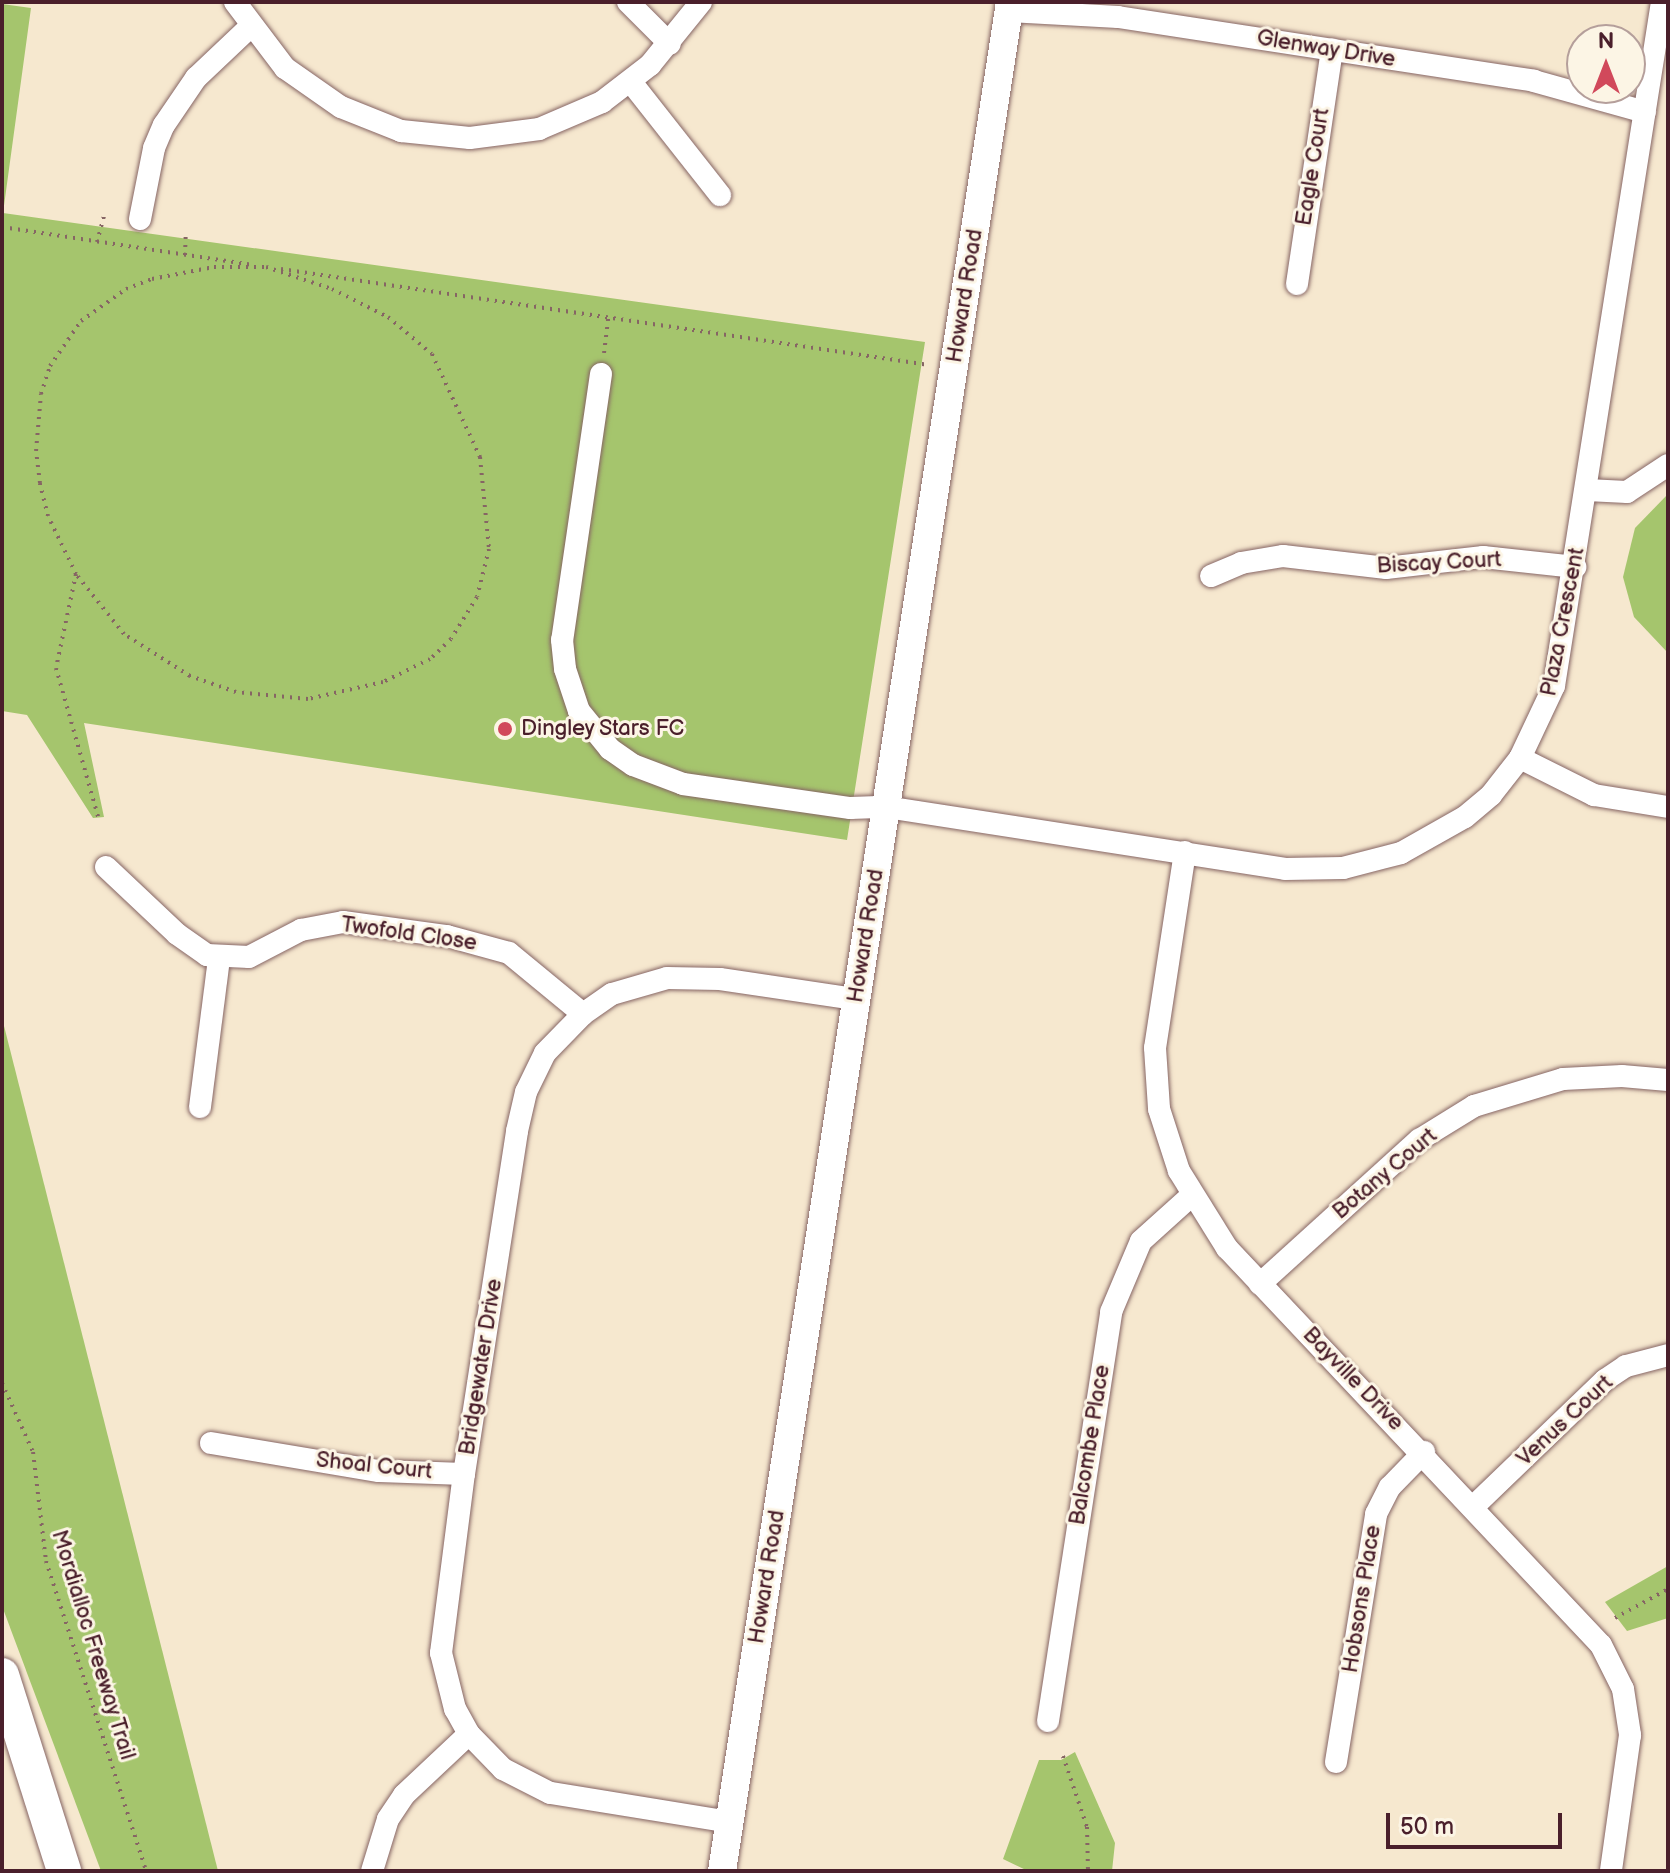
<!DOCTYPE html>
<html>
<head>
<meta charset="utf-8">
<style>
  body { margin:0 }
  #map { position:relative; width:1670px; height:1873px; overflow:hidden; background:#f6e8cf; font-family:"Balsamiq Sans",sans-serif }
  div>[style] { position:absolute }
  .green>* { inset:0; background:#a5c56d }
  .path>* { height:4px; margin-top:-2px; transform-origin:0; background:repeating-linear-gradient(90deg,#866564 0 2px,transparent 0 8px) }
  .roads { filter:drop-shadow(0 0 2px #866564) drop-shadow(0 0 2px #866564) }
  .minor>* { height:22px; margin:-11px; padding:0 11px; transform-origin:11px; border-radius:11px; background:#fff }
  .major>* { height:28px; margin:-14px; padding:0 14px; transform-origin:14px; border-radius:14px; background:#fff }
  .highway>* { height:34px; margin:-17px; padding:0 17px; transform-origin:17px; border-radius:17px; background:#fff }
  .dots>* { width:22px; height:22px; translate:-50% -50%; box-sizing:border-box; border:4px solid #fcf5e5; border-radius:50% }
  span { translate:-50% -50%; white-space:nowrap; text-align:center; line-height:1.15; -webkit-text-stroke:6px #fcf5e5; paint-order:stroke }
  .street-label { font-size:22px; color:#4a1f2b }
  .poi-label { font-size:22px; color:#4a1f2b }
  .left { translate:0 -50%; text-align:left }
  .frame { position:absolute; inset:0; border:4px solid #4a1f2b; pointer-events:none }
  .north { position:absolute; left:1566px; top:24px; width:80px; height:80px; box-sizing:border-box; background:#fcf5e5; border:2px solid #b59f9b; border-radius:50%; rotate:0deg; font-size:22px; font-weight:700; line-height:32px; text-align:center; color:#4a1f2b }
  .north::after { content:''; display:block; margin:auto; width:28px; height:36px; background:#d1495b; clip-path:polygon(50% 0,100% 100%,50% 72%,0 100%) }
  .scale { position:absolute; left:1386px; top:1813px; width:176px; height:36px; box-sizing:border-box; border:4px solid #4a1f2b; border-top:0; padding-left:10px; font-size:24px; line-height:28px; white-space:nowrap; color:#4a1f2b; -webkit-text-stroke:6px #fcf5e5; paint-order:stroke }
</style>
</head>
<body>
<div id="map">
  <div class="green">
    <div style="clip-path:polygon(2px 4px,31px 8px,3px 213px,925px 342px,847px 840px,84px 723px,104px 817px,93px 818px,27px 715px,2px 711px)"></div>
    <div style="clip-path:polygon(1668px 494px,1668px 653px,1634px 617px,1623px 577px,1635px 528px)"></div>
    <div style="clip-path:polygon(2px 1018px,218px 1871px,101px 1871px,2px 1606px)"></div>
    <div style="clip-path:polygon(1668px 1566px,1668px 1618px,1627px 1631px,1605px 1602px)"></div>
    <div style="clip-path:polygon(1075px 1752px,1115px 1843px,1112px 1871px,1028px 1871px,1003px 1859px,1039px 1760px,1061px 1760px)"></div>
  </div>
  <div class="path">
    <div style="left:2px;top:227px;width:254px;rotate:8.6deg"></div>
    <div style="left:97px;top:242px;width:27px;rotate:-75deg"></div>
    <div style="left:185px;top:255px;width:24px;rotate:-88deg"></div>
    <div style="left:281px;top:269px;width:655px;rotate:8.43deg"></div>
    <div style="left:604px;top:353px;width:38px;rotate:-83deg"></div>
    <div style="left:76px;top:574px;width:64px;rotate:-115.8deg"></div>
    <div style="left:48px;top:516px;width:34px;rotate:-104deg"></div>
    <div style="left:40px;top:483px;width:32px;rotate:-97deg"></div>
    <div style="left:36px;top:451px;width:57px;rotate:-85deg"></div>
    <div style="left:41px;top:394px;width:29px;rotate:-72deg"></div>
    <div style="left:50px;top:366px;width:55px;rotate:-55.4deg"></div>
    <div style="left:81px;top:321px;width:55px;rotate:-35.4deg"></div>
    <div style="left:126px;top:289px;width:28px;rotate:-21deg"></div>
    <div style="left:152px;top:279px;width:63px;rotate:-11deg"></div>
    <div style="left:214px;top:267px;width:52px"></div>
    <div style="left:266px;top:267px;width:70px;rotate:18.4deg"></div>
    <div style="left:332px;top:289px;width:63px;rotate:26.6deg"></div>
    <div style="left:388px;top:317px;width:57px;rotate:40.1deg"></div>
    <div style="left:432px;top:354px;width:114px;rotate:65deg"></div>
    <div style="left:480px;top:457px;width:92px;rotate:84.4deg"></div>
    <div style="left:489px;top:549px;width:49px;rotate:104deg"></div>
    <div style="left:477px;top:597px;width:49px;rotate:121.8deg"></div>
    <div style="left:451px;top:639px;width:29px;rotate:136deg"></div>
    <div style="left:430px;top:659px;width:52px;rotate:153.9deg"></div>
    <div style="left:383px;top:682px;width:77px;rotate:167.2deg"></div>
    <div style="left:308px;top:699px;width:72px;rotate:-174.4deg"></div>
    <div style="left:236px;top:692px;width:49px;rotate:-160.8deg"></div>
    <div style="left:190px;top:676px;width:78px;rotate:-147.5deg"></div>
    <div style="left:124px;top:634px;width:77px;rotate:-128.7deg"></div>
    <div style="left:76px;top:574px;width:96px;rotate:102deg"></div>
    <div style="left:56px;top:668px;width:158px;rotate:74.2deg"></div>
    <div style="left:2px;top:1383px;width:76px;rotate:65.8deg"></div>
    <div style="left:33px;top:1452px;width:110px;rotate:83.2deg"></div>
    <div style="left:46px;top:1561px;width:326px;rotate:72.1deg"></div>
    <div style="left:1615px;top:1618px;width:60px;rotate:-28.7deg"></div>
    <div style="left:1063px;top:1756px;width:75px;rotate:71.3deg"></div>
    <div style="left:1087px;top:1827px;width:44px;rotate:88.7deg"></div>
  </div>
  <div class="roads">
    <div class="minor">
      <div style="left:235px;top:2px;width:83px;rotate:52.9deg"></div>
      <div style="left:285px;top:68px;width:68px;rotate:34.9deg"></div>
      <div style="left:341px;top:107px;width:65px;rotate:21.8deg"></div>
      <div style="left:401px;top:131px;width:69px;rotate:5.8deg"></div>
      <div style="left:470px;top:138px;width:70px;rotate:-7.4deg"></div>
      <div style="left:539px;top:129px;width:69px;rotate:-23.2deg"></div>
      <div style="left:602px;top:102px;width:61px;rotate:-37.6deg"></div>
      <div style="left:650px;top:65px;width:81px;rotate:-51deg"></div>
      <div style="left:628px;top:2px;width:59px;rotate:45deg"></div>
      <div style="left:1009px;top:11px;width:109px;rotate:3.2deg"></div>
      <div style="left:1118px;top:17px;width:421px;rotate:8.7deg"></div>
      <div style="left:1534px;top:81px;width:115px;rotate:15.6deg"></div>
      <div style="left:631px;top:82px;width:144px;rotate:51.8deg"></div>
      <div style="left:140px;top:219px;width:72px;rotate:-78.8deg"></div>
      <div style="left:154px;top:148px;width:25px;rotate:-67deg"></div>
      <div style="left:164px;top:125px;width:57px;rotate:-55.8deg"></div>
      <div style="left:196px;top:78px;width:76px;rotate:-43.4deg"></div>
      <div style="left:1297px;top:284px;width:237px;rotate:-81.5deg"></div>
      <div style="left:601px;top:374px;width:269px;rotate:98.3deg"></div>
      <div style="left:562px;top:640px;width:29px;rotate:84deg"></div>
      <div style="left:565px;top:669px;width:44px;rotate:71.6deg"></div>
      <div style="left:579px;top:711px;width:49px;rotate:50.8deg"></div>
      <div style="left:610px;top:749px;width:28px;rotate:35deg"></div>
      <div style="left:633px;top:765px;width:53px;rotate:20.8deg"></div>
      <div style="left:683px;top:784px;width:169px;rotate:8.2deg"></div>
      <div style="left:850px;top:808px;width:36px;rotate:-2deg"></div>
      <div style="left:886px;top:807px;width:404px;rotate:8.8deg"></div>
      <div style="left:1285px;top:869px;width:58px;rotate:-1deg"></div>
      <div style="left:1343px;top:868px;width:60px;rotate:-14.5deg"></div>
      <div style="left:1401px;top:853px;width:73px;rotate:-29.4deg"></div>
      <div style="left:1465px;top:817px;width:34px;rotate:-40deg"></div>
      <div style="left:1491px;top:795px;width:47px;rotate:-51.9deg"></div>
      <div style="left:1520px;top:758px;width:80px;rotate:-64.7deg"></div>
      <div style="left:1554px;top:686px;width:692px;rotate:-81.03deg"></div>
      <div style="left:1587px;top:490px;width:40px;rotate:2.9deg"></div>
      <div style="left:1627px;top:492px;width:49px;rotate:-33.4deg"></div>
      <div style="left:1211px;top:576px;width:33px;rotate:-23deg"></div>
      <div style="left:1241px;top:563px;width:43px;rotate:-9.5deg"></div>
      <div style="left:1283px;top:556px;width:104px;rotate:6.6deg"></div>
      <div style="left:1386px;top:568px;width:98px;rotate:-6.5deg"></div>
      <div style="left:1483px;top:557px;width:93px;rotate:6.2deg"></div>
      <div style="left:1520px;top:758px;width:83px;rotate:26.6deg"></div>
      <div style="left:1594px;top:795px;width:75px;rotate:9.2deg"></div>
      <div style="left:1185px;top:852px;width:198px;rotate:98.7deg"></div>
      <div style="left:1155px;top:1048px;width:61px;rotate:86.2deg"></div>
      <div style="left:1159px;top:1109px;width:65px;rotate:72.1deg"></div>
      <div style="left:1179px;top:1171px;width:91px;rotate:58.1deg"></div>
      <div style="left:1227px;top:1248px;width:545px;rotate:46.71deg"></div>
      <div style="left:1601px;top:1645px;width:49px;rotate:63.4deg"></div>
      <div style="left:1623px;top:1689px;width:47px;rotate:81.3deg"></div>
      <div style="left:1630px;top:1735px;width:137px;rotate:98deg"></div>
      <div style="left:106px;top:867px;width:98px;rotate:43.3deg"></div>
      <div style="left:177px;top:934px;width:37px;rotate:35deg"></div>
      <div style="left:207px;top:955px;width:42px;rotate:2.7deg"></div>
      <div style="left:249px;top:957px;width:59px;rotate:-27.4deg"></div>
      <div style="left:301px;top:930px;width:43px;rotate:-10.8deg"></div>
      <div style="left:343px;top:922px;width:105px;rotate:7.7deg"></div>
      <div style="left:447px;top:936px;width:64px;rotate:15.3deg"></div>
      <div style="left:509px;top:953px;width:96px;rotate:39.5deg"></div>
      <div style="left:200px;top:1107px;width:149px;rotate:-82.7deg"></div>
      <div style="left:1260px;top:1284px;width:215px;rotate:-42.2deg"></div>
      <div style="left:1419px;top:1140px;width:65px;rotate:-31.7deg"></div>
      <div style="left:1474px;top:1106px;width:93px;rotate:-16.9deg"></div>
      <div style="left:1563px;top:1079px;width:59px;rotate:-2.9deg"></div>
      <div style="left:1622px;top:1076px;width:46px;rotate:5deg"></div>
      <div style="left:211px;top:1443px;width:170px;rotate:9.5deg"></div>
      <div style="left:379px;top:1471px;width:85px;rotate:2deg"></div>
      <div style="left:1473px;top:1507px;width:183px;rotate:-43.9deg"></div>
      <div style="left:1605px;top:1380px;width:25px;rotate:-34deg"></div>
      <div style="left:1626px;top:1366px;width:43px;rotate:-14.7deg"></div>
      <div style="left:1048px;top:1721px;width:414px;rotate:-81.2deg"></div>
      <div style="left:1111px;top:1312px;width:77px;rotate:-67.1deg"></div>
      <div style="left:1141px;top:1241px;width:67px;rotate:-42deg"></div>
      <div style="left:1336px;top:1762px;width:251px;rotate:-80.8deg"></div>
      <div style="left:1376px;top:1514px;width:30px;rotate:-63deg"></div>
      <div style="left:1390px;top:1487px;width:49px;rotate:-45.8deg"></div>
      <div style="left:730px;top:1822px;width:182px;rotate:-170.8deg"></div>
      <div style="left:550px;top:1793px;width:53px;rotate:-152.9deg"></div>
      <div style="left:503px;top:1769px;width:49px;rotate:-134.2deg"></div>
      <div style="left:469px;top:1734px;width:29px;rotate:-119deg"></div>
      <div style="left:455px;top:1709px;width:58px;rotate:-104deg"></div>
      <div style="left:441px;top:1653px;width:180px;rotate:-82.7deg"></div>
      <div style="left:464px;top:1474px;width:347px;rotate:-81.2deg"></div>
      <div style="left:517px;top:1131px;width:40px;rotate:-77deg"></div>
      <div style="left:526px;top:1092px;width:43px;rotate:-64deg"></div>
      <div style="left:545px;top:1053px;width:54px;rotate:-45.7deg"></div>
      <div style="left:583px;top:1014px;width:35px;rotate:-35deg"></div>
      <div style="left:612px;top:994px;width:57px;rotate:-16.2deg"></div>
      <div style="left:667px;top:978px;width:53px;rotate:1.1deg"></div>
      <div style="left:720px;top:979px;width:137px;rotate:8.4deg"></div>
      <div style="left:372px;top:1871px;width:54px;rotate:-72.9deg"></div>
      <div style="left:388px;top:1819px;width:29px;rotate:-56deg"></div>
      <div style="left:404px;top:1795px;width:89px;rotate:-43.2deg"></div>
    </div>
    <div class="major">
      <div style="left:722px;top:1871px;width:1891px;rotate:-81.24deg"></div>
    </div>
    <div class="highway">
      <div style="left:2px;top:1675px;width:206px;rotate:72.4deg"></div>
    </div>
  </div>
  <div class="dots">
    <div style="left:505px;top:729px;background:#d1495b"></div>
  </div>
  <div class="street-label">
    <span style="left:1326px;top:49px;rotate:9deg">Glenway Drive</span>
    <span style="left:1313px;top:167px;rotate:-81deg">Eagle Court</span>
    <span style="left:965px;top:296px;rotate:-81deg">Howard Road</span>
    <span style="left:1439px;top:563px;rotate:-3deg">Biscay Court</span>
    <span style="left:1563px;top:622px;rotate:-79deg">Plaza Crescent</span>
    <span style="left:409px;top:934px;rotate:8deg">Twofold Close</span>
    <span style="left:866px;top:936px;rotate:-81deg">Howard Road</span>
    <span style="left:1385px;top:1174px;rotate:-40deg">Botany Court</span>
    <span style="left:481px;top:1367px;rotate:-81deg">Bridgewater Drive</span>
    <span style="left:1353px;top:1379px;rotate:46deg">Bayville Drive</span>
    <span style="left:1565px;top:1421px;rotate:-43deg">Venus Court</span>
    <span style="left:1090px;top:1445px;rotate:-81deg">Balcombe Place</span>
    <span style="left:374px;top:1466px;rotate:6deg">Shoal Court</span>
    <span style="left:767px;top:1577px;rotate:-81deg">Howard Road</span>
    <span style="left:1362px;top:1599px;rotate:-81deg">Hobsons Place</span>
    <span style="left:93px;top:1645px;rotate:73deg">Mordialloc Freeway Trail</span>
  </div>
  <div class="poi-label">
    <span class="left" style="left:521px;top:729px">Dingley Stars FC</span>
  </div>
  <div class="frame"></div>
  <div class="north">N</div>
  <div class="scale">50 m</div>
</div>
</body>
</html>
